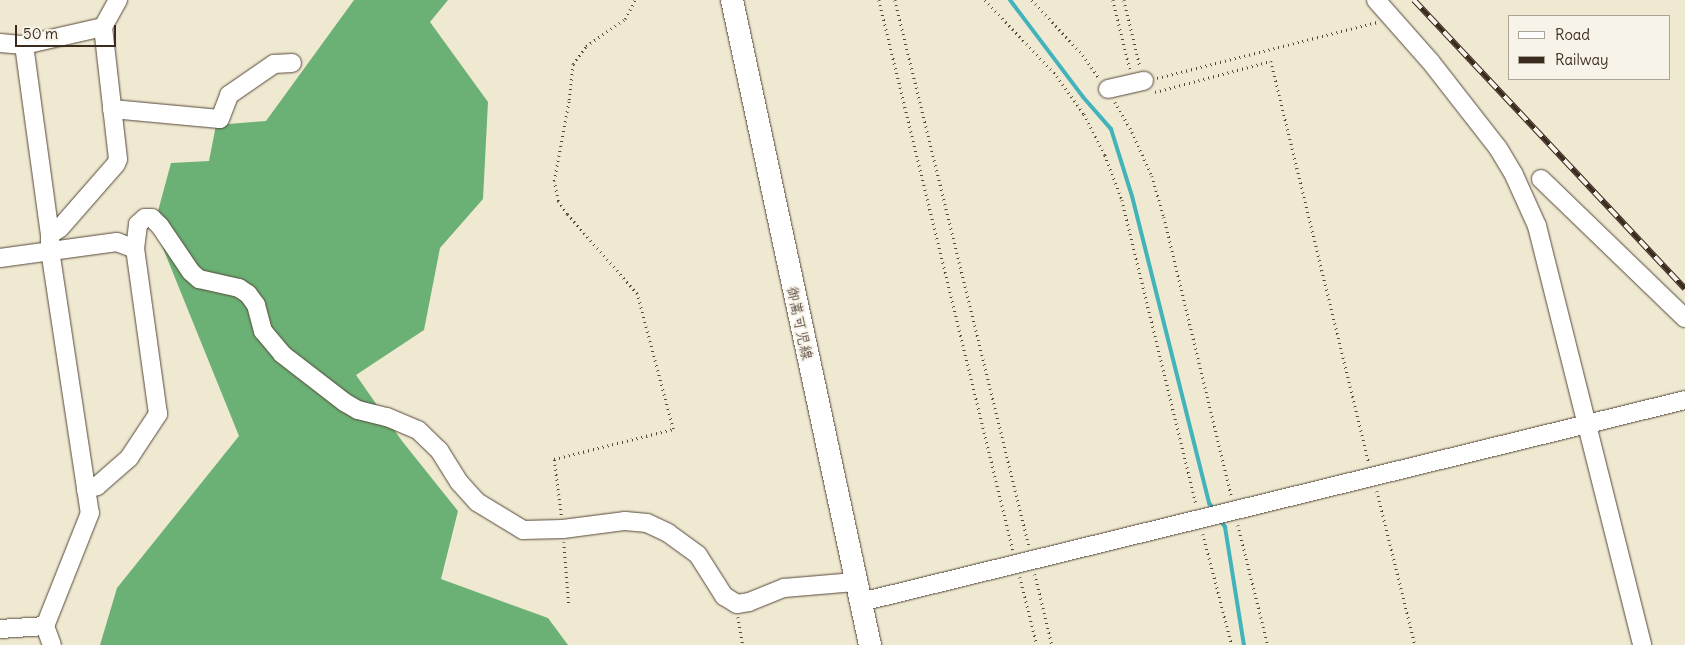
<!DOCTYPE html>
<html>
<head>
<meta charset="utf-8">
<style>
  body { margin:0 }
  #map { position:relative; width:1685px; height:645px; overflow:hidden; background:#efe9d1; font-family:Delius,"Klee One",sans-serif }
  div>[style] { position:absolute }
  .forest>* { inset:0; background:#6bb075 }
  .stream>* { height:4px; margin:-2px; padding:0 2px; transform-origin:2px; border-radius:2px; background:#43b3bb }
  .path>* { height:2.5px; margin-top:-1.25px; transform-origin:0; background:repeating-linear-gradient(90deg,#564739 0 1px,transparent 0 5px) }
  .roads { filter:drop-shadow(0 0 1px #564739) drop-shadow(0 0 1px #564739) }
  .minor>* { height:18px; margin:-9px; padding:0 9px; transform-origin:9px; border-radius:9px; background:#fff }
  .major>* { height:22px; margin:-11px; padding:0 11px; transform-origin:11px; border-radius:11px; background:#fff }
  .rail>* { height:5.5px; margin-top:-2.75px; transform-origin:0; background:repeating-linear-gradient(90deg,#f7f3e8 0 11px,#3b2a1e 0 22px); box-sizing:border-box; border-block:1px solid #3b2a1e }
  span { translate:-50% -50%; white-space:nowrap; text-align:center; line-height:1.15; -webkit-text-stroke:4px #f7f3e8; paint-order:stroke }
  .street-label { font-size:15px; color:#3b2a1e }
  .legend { position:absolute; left:1508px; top:15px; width:162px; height:65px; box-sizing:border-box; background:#f7f3e8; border:1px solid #aca397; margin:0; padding:6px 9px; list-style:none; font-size:15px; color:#3b2a1e }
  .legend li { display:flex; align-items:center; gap:10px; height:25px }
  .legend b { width:25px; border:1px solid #aca397 }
  .scale { position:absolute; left:15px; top:25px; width:101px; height:22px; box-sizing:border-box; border:2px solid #3b2a1e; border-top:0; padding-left:6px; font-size:15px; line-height:18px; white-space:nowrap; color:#3b2a1e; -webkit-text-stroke:4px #f7f3e8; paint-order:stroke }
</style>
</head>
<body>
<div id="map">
  <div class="forest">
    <div style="clip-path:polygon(354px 0,448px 0,430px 22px,488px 102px,483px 199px,440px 248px,424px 330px,356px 375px,402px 441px,458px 511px,441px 579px,548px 618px,568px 645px,100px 645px,117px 588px,239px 436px,154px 226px,171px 163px,209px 161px,216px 125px,266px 121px)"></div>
  </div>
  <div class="stream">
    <div style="left:1010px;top:0;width:121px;rotate:53deg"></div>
    <div style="left:1083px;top:97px;width:43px;rotate:48.8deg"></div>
    <div style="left:1111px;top:129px;width:70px;rotate:72.6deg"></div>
    <div style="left:1132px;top:196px;width:317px;rotate:75.9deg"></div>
    <div style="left:1209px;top:503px;width:9px;rotate:54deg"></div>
    <div style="left:1220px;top:520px;width:9px;rotate:54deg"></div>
    <div style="left:1225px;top:527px;width:120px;rotate:80.9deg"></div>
  </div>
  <div class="path">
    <div style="left:879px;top:0;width:566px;rotate:76.31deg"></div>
    <div style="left:895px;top:0;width:562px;rotate:76.21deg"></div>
    <div style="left:985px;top:0;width:105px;rotate:46.5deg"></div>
    <div style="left:1057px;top:76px;width:47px;rotate:54.6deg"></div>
    <div style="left:1084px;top:114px;width:46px;rotate:62.9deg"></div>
    <div style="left:1105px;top:155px;width:48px;rotate:69.3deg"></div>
    <div style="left:1122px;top:200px;width:313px;rotate:76.3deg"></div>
    <div style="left:1032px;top:0;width:75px;rotate:47.2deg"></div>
    <div style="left:1083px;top:55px;width:29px;rotate:55deg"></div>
    <div style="left:1113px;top:0;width:71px;rotate:76.2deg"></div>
    <div style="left:1124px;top:0;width:68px;rotate:76.4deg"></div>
    <div style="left:1157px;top:78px;width:227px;rotate:-14.3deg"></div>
    <div style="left:1155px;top:92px;width:120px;rotate:-15deg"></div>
    <div style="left:1271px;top:61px;width:413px;rotate:76.3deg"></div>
    <div style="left:1115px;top:102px;width:34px;rotate:60deg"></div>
    <div style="left:1132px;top:132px;width:48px;rotate:65.6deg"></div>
    <div style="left:1152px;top:176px;width:43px;rotate:73.7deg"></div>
    <div style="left:1164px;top:217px;width:286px;rotate:76.4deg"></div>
    <div style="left:1377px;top:491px;width:159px;rotate:76.1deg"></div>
    <div style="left:561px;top:515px;width:56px;rotate:-97.1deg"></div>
    <div style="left:554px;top:459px;width:123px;rotate:-14.1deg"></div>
    <div style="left:673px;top:429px;width:140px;rotate:-104.9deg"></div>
    <div style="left:637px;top:294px;width:106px;rotate:-131.2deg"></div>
    <div style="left:567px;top:214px;width:16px;rotate:-125deg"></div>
    <div style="left:558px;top:201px;width:20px;rotate:-101deg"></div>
    <div style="left:554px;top:181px;width:82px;rotate:-79.5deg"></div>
    <div style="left:569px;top:100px;width:36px;rotate:-84deg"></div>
    <div style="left:573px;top:64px;width:22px;rotate:-54deg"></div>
    <div style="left:586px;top:46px;width:47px;rotate:-34.7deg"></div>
    <div style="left:625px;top:19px;width:21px;rotate:-62deg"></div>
    <div style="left:1238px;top:525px;width:124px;rotate:76deg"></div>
    <div style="left:1203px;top:534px;width:115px;rotate:75.4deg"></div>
    <div style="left:564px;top:542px;width:64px;rotate:85.5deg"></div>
    <div style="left:1035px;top:574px;width:73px;rotate:76.5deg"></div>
    <div style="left:1020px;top:577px;width:70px;rotate:76deg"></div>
    <div style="left:738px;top:617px;width:28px;rotate:80deg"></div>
  </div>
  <div class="roads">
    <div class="minor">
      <div style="left:1376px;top:0;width:81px;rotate:48.5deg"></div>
      <div style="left:1430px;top:61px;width:110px;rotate:52deg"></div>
      <div style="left:1498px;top:148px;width:31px;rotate:59deg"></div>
      <div style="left:1514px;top:175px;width:56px;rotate:65.7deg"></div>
      <div style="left:1537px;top:226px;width:432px;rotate:75.9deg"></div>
      <div style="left:0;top:43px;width:24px;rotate:5deg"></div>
      <div style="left:24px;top:45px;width:81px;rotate:-12.8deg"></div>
      <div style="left:24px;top:45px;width:192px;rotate:82.2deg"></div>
      <div style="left:50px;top:235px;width:15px;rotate:90deg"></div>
      <div style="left:50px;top:250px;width:266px;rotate:81.4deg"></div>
      <div style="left:90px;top:513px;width:122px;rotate:111.7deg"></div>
      <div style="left:45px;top:626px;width:20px;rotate:70deg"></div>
      <div style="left:1108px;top:89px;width:37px;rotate:-13deg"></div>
      <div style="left:112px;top:109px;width:108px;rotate:5.3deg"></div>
      <div style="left:220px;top:119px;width:26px;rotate:-69deg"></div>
      <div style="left:229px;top:95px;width:55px;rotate:-34.6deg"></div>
      <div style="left:274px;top:64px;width:18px;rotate:-3deg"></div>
      <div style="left:1541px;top:179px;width:200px;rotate:44deg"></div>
      <div style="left:50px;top:235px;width:12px;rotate:-35deg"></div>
      <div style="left:60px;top:228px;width:85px;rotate:-48.8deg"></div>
      <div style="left:116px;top:164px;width:5px;rotate:-68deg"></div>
      <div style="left:118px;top:159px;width:133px;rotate:-96.5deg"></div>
      <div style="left:103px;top:27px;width:31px;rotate:-61deg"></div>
      <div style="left:0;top:258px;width:118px;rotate:-7.8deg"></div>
      <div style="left:117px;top:242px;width:19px;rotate:21deg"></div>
      <div style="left:86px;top:490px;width:12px;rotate:-20deg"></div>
      <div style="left:97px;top:486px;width:43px;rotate:-41.2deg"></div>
      <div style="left:129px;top:458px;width:53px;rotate:-56.6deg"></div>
      <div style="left:158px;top:414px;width:167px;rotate:-97.9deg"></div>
      <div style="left:135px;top:249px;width:25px;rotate:-83deg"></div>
      <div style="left:138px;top:224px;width:9px;rotate:-41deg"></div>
      <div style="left:145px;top:218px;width:7px"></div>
      <div style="left:152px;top:218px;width:11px;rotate:45deg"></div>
      <div style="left:160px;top:226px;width:55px;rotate:56deg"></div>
      <div style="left:191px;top:272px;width:11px;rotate:41deg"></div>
      <div style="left:199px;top:279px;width:41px;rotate:12.7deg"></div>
      <div style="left:239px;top:288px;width:11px;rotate:34deg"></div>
      <div style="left:248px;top:294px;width:14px;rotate:54deg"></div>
      <div style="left:256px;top:305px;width:27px;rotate:75deg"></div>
      <div style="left:263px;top:331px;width:30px;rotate:50deg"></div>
      <div style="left:282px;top:354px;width:78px;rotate:37.7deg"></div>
      <div style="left:344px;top:402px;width:16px;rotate:30deg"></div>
      <div style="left:358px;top:410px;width:30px;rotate:14deg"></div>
      <div style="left:387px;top:417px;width:34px;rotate:23deg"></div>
      <div style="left:418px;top:430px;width:29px;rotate:44deg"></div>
      <div style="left:439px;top:450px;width:38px;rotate:58deg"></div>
      <div style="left:459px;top:482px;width:27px;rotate:48deg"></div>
      <div style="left:477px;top:502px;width:54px;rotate:31.3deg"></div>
      <div style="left:523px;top:530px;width:40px;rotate:-1.4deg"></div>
      <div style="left:563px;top:529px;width:63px;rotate:-7.4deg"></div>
      <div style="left:625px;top:521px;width:22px;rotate:5deg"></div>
      <div style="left:647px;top:523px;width:23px;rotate:25deg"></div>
      <div style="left:668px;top:533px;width:37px;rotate:36deg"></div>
      <div style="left:698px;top:555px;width:49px;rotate:57.6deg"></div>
      <div style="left:724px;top:596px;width:15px;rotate:32deg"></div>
      <div style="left:737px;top:604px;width:12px;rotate:-9deg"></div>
      <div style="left:749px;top:602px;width:38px;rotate:-22deg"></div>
      <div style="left:784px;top:588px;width:71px;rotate:-4.8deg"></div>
      <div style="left:861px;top:602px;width:848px;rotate:-13.77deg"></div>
      <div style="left:0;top:629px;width:45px;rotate:-3.8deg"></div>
    </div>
    <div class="major">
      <div style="left:732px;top:0;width:660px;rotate:77.92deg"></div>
    </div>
  </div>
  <div class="rail">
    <div style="left:1414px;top:0;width:396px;rotate:46.8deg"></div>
  </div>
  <div class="street-label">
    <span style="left:800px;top:323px;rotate:78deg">御嵩可児線</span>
  </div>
  <ul class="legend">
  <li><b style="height:6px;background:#fff"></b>Road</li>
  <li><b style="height:6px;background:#3b2a1e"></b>Railway</li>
  </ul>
  <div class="scale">50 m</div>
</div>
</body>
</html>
